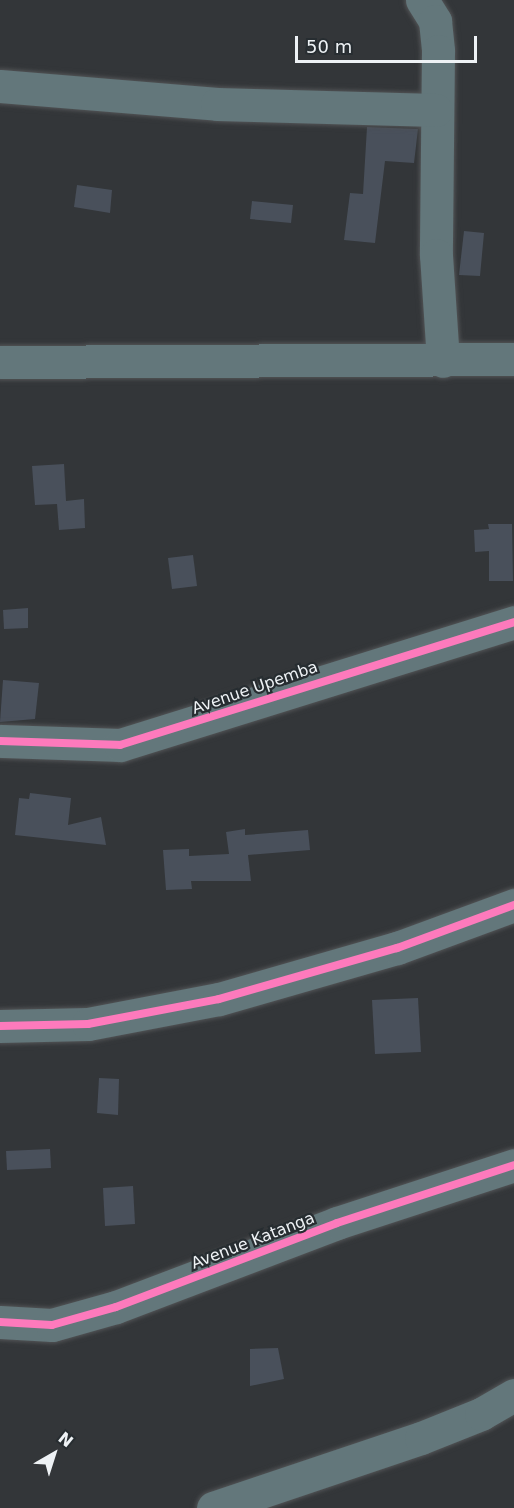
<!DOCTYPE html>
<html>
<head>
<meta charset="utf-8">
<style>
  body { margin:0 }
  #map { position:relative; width:514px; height:1508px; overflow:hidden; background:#333639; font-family:"DejaVu Sans",sans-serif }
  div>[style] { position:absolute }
  .building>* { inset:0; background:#49505b }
  .roads { filter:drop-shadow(0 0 2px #525456) drop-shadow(0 0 2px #525456) }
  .minor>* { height:33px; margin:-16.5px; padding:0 16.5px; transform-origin:16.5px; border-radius:16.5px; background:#63777b }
  .cycleway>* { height:8px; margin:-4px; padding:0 4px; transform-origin:4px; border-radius:4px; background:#fd7abc }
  span { translate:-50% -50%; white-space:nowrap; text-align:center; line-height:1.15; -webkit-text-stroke:4.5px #272d31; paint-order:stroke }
  .street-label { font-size:16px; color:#eef2f5 }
  .north { position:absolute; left:24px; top:1424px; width:60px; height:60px; -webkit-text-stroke:4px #272d31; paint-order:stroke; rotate:39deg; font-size:16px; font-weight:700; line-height:24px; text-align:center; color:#eef2f5 }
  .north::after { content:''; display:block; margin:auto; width:21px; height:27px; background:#eef2f5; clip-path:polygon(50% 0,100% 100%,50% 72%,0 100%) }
  .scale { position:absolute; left:295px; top:36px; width:182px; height:27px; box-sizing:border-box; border:3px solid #eef2f5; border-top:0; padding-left:8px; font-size:18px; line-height:21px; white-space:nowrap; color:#eef2f5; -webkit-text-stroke:4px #272d31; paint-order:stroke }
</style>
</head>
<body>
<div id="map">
  <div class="building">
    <div style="clip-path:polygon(367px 127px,418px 129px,414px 163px,385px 161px,375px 243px,344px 240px,350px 193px,363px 194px)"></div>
    <div style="clip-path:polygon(77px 185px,112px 190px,110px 213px,74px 207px)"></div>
    <div style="clip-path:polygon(252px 201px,293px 205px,291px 223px,250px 219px)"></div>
    <div style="clip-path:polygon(464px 231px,484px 233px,480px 276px,459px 275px)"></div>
    <div style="clip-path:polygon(64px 464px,66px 501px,84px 499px,85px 528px,59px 530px,57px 504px,35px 505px,32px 466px)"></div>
    <div style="clip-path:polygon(488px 524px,512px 524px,513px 581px,489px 581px,489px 551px,475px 552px,474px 530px,489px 529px)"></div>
    <div style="clip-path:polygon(193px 555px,197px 586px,172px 589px,168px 558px)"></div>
    <div style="clip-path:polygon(28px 608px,28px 628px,4px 629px,3px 610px)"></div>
    <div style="clip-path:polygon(3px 680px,39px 683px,35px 719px,0 722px)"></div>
    <div style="clip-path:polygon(30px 793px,71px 798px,68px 825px,101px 817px,106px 845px,15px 835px,19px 798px,29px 799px)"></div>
    <div style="clip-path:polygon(245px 829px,245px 835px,308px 830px,310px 850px,248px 855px,251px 881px,191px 881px,192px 889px,166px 890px,163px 850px,189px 849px,189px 856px,229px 854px,226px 832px)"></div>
    <div style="clip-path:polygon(418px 998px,421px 1052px,375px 1054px,372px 1000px)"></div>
    <div style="clip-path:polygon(99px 1078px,119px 1079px,118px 1115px,97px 1113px)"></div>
    <div style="clip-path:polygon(50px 1149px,51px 1168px,7px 1170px,6px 1151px)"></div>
    <div style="clip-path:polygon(133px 1186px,135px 1224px,105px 1226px,103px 1188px)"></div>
    <div style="clip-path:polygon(278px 1348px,284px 1379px,250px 1386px,250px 1349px)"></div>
  </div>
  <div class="roads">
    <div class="minor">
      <div style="left:422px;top:0;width:25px;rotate:58deg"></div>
      <div style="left:435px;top:21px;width:30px;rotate:84deg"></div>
      <div style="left:438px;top:51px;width:204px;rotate:90.6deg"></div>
      <div style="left:436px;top:255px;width:106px;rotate:86.2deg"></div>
      <div style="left:0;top:86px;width:218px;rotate:4.7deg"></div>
      <div style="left:217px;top:104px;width:219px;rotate:1.6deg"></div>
      <div style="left:0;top:362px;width:514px;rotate:-0.33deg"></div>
      <div style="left:0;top:741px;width:120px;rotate:1.9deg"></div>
      <div style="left:120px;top:745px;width:413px;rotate:-17.3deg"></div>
      <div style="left:0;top:1026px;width:88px;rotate:-1.3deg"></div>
      <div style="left:88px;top:1024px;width:133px;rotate:-10.8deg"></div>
      <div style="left:219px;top:999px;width:185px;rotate:-16deg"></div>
      <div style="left:397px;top:948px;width:125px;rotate:-20.2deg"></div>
      <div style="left:0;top:1322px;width:52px;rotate:3.3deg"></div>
      <div style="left:52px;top:1325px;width:66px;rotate:-15.7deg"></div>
      <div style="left:116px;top:1307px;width:236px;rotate:-20.8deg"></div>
      <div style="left:337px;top:1223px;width:186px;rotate:-18.1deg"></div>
      <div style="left:213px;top:1508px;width:219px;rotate:-18.6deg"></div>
      <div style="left:421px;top:1438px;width:65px;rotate:-21.8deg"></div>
      <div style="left:481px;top:1414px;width:38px;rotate:-30deg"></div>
    </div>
  </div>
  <div class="cycleway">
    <div style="left:0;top:741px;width:120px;rotate:1.9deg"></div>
    <div style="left:120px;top:745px;width:413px;rotate:-17.3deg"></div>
    <div style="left:0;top:1026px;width:88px;rotate:-1.3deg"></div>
    <div style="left:88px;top:1024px;width:133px;rotate:-10.8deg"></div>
    <div style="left:219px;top:999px;width:185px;rotate:-16deg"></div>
    <div style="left:397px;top:948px;width:125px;rotate:-20.2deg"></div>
    <div style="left:0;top:1322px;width:52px;rotate:3.3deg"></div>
    <div style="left:52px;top:1325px;width:66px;rotate:-15.7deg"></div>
    <div style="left:116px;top:1307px;width:236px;rotate:-20.8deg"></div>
    <div style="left:337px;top:1223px;width:186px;rotate:-18.1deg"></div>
  </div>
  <div class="street-label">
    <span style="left:255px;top:688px;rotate:-19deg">Avenue Upemba</span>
    <span style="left:253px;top:1241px;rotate:-21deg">Avenue Katanga</span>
  </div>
  <div class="north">N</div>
  <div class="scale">50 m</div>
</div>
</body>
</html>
